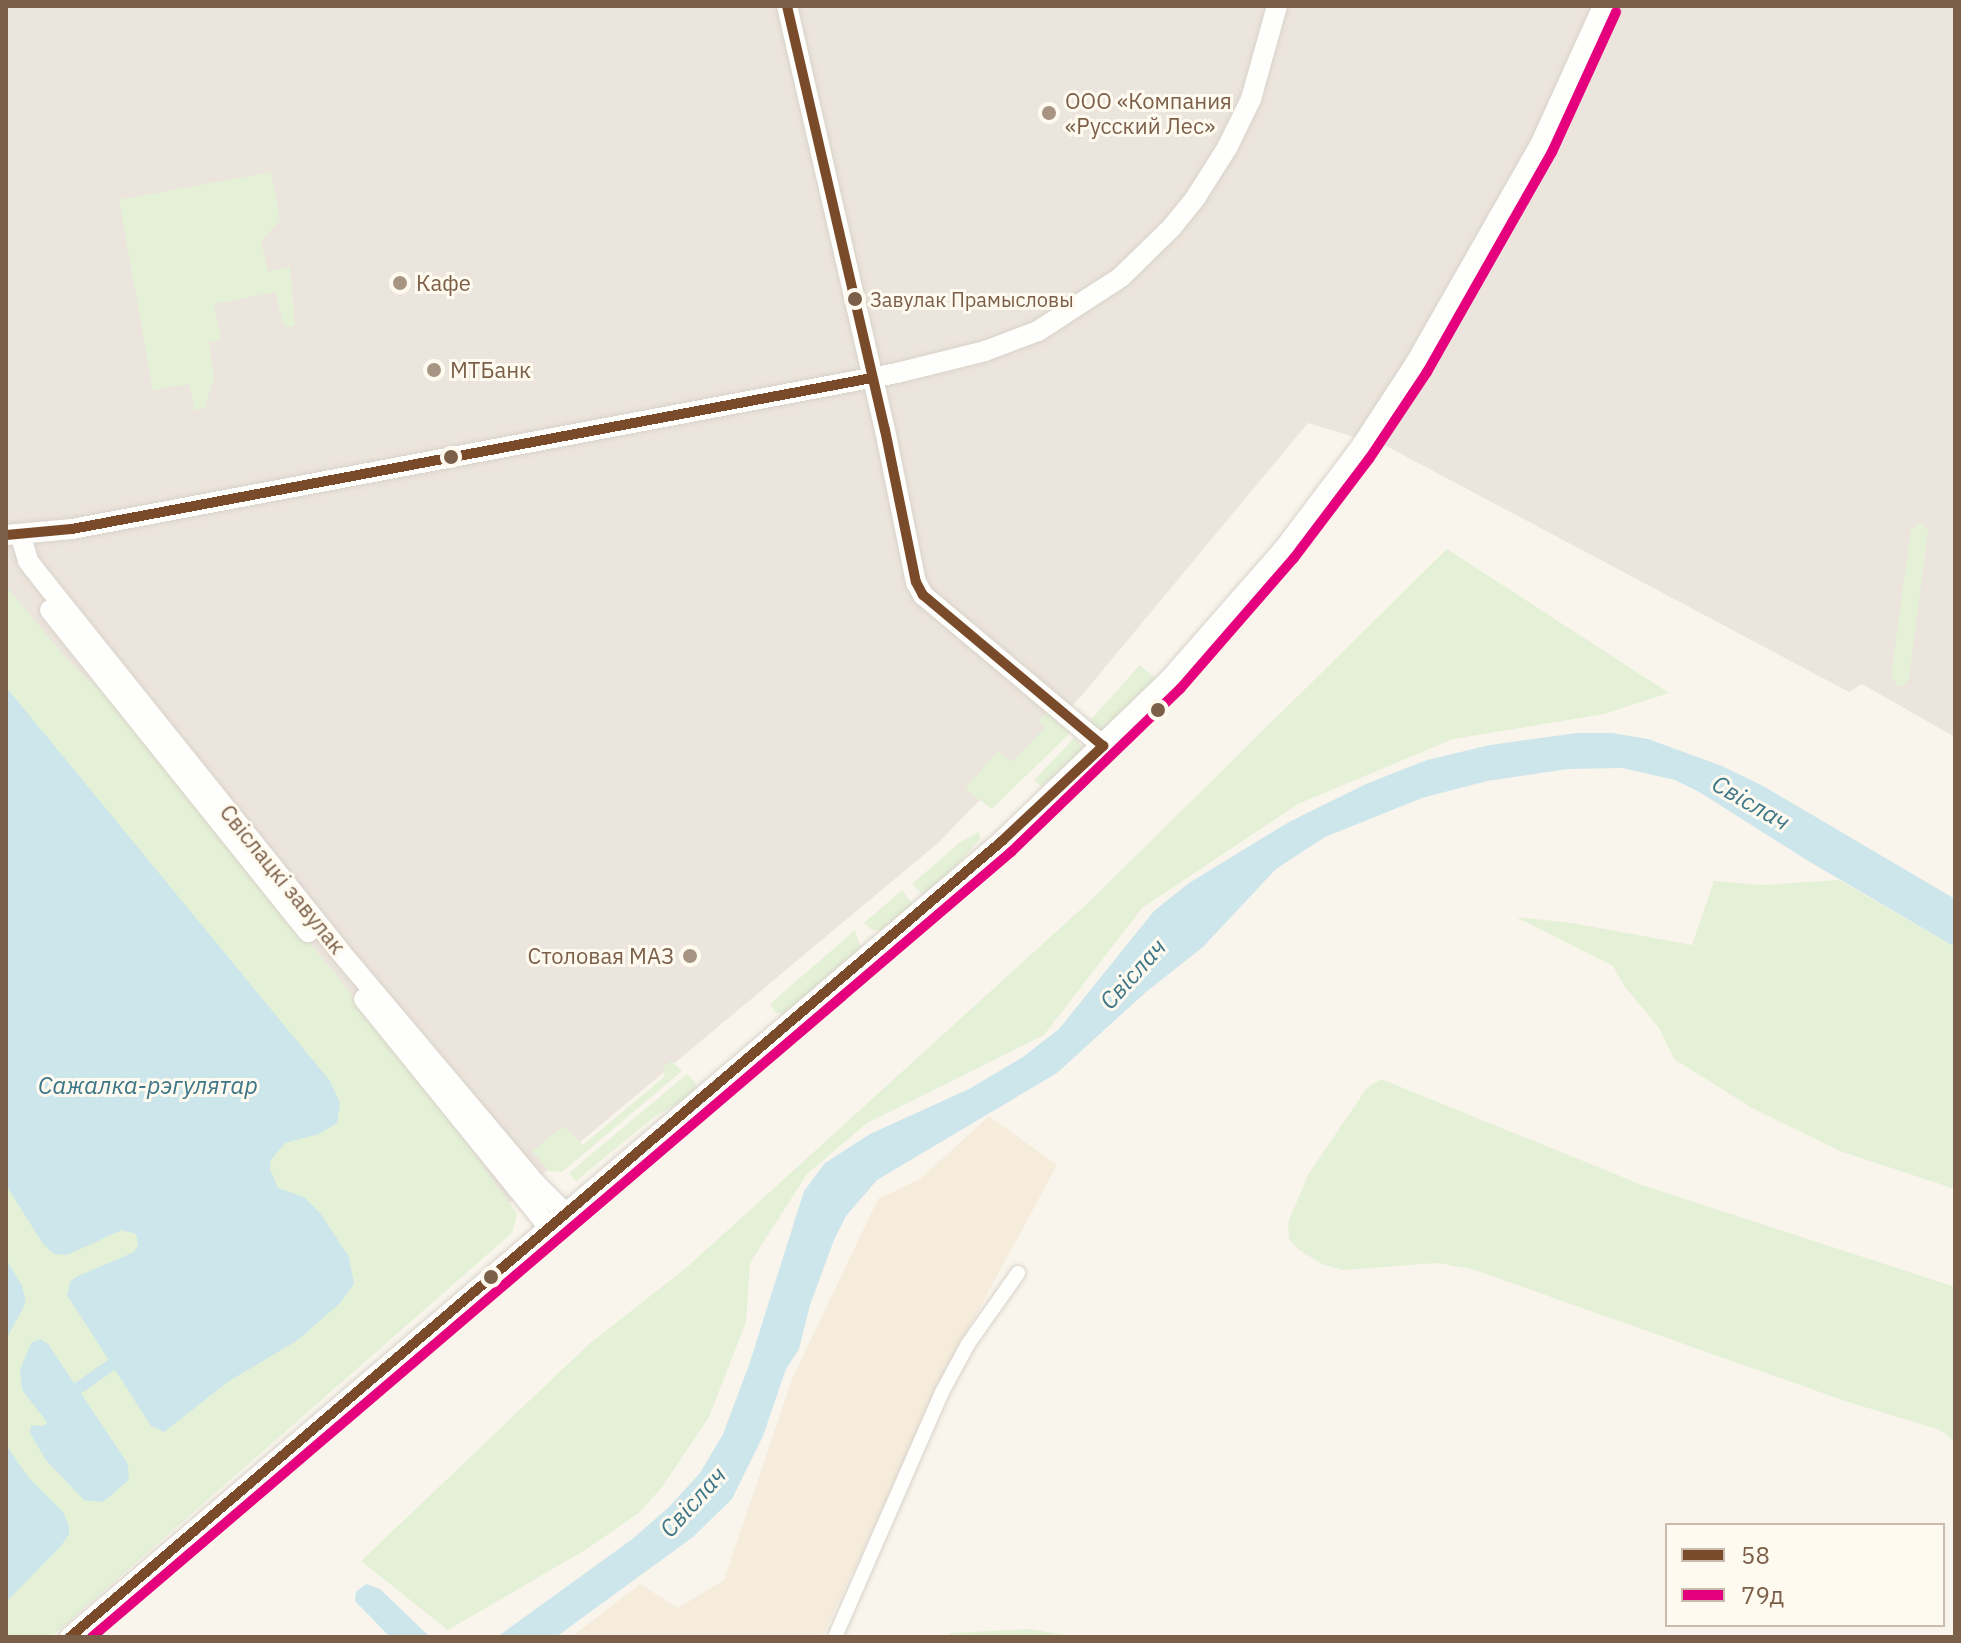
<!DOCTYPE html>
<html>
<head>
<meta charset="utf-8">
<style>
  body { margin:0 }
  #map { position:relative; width:1961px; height:1643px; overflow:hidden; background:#f9f5ec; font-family:"IBM Plex Sans",sans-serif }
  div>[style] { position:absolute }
  .residential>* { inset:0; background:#f5ecdc }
  .industrial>* { inset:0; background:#ece5dd }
  .green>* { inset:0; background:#e4f1d6 }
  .water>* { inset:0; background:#cde6eb }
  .canal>* { height:12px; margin:-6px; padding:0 6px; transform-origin:6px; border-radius:6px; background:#cde6eb }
  .roads { filter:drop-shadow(0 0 2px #d8d2ca) drop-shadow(0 0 2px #d8d2ca) }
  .street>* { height:14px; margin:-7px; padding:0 7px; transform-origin:7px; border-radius:7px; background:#fefefc }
  .secondary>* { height:20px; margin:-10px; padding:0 10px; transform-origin:10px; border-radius:10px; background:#fefefc }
  .bus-1>* { height:10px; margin:-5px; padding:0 5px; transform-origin:5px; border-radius:5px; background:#7a4b2a }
  .bus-2>* { height:10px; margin:-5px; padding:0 5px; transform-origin:5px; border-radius:5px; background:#e5007d }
  .dots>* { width:22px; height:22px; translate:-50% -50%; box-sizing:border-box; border:4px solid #fffaef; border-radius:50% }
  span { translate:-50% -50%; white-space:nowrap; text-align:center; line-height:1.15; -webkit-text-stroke:6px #fffaef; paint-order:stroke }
  .bus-label { font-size:20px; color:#7b5f49 }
  .left { translate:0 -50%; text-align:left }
  .poi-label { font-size:22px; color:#7b5f49 }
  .right { translate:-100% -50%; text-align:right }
  .street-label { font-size:22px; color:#7b5f49 }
  .water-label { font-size:24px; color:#3d7688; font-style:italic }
  .frame { position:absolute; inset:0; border:8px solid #7b5f49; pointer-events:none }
  .legend { position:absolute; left:1665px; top:1523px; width:280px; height:104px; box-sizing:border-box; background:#fffaef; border:2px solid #cabcad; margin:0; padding:10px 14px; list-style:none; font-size:24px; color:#7b5f49 }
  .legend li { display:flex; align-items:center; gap:16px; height:40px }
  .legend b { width:40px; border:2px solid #cabcad }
</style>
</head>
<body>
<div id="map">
  <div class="residential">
    <div style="clip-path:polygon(989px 1116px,1057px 1165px,963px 1339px,822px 1637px,571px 1637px,640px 1584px,678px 1608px,724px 1580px,792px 1379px,878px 1199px,920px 1179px)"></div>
  </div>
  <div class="industrial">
    <div style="clip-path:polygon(6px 6px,1955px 6px,1955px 737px,1862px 684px,1849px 692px,1388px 447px,1308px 423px,1083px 694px,938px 843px,573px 1148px,6px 1637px)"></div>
  </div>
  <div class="green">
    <div style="clip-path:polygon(271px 172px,280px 220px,261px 242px,268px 272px,290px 266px,295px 327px,284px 326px,275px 292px,214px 304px,220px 335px,219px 340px,209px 342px,214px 378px,205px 408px,194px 410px,190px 384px,153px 390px,119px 200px)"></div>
    <div style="clip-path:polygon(1921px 522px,1928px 531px,1909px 678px,1903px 686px,1897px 685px,1891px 676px,1911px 530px)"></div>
    <div style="clip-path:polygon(1447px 549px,1669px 693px,1604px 714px,1453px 739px,1298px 804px,1142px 908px,1044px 1035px,867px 1123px,807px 1174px,750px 1263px,746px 1322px,709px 1417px,662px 1487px,640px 1512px,587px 1549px,448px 1630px,361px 1561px,589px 1344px,686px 1268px,1091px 900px)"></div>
    <div style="clip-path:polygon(6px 586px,67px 659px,119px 709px,431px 1092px,517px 1214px,512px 1233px,51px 1637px,6px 1637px)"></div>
    <div style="clip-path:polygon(1140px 665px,1156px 679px,1106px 730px,1100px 731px,1087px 724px)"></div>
    <div style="clip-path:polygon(1046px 712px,1070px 733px,992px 809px,965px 789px,998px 751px,1013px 762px,1045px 727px,1039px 720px)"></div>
    <div style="clip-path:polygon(1075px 737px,1082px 748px,1079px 756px,1041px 786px,1034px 780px)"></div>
    <div style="clip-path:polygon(978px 832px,981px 838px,927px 898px,912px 884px,959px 843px)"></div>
    <div style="clip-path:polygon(1839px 880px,1955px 947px,1955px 1189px,1840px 1151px,1752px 1108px,1674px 1059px,1659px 1028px,1625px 987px,1613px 966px,1516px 917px,1572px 923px,1692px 945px,1714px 881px,1763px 885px)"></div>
    <div style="clip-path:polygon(902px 890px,913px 905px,884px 931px,872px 930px,864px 923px)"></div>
    <div style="clip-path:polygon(855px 930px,861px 948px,787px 1014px,776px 1013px,770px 1004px)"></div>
    <div style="clip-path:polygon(672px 1061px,682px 1071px,562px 1172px,549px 1171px,532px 1151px,564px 1126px,583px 1145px,664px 1077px,663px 1067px)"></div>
    <div style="clip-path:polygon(687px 1074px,696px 1084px,694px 1094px,654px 1117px,576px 1181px,569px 1173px)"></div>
    <div style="clip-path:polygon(1381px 1079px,1642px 1185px,1955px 1287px,1955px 1442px,1940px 1430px,1845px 1401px,1472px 1269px,1437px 1263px,1343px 1270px,1322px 1264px,1299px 1250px,1289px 1239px,1288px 1222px,1309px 1173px,1367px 1088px)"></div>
    <div style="clip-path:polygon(1029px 1629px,1078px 1637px,946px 1637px,951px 1633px)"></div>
  </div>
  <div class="water">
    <div style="clip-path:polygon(6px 687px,330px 1081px,340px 1103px,337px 1123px,319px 1134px,285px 1143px,271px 1160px,270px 1169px,278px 1188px,304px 1197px,320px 1213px,349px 1257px,354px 1284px,340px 1303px,298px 1340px,229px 1381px,164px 1432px,151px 1426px,67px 1295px,70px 1282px,76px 1277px,134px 1252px,138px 1245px,136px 1234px,122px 1230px,67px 1255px,54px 1254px,43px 1244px,6px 1185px)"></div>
    <div style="clip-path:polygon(1577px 733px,1612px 733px,1648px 739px,1722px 766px,1763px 786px,1955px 899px,1955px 947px,1805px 859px,1701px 793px,1675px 780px,1622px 768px,1568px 769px,1487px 781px,1422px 798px,1325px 837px,1276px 869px,1203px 947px,1146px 992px,1057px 1073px,877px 1180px,846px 1216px,834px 1240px,810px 1305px,799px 1349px,786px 1369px,763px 1436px,732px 1499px,693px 1537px,556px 1637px,497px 1637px,631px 1540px,668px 1508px,700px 1473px,723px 1434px,749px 1365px,804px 1191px,825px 1163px,870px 1134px,969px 1089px,1023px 1057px,1059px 1029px,1154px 911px,1189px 883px,1289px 822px,1366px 784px,1427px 760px,1490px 745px)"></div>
    <div style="clip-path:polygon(6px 1259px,22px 1286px,26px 1302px,6px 1340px)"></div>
    <div style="clip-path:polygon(40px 1339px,48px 1344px,128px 1464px,129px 1480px,103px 1502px,84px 1500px,46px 1460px,30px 1433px,31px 1425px,44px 1426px,47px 1422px,22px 1390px,20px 1370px,31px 1343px)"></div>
    <div style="clip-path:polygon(6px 1445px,28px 1477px,63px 1512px,69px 1526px,69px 1534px,61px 1546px,6px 1602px)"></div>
    <div style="clip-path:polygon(366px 1584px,380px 1589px,430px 1637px,389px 1636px,355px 1601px,356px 1592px)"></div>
  </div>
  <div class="canal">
    <div style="left:77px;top:1389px;width:42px;rotate:-35.2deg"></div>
  </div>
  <div class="roads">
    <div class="street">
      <div style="left:835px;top:1637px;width:265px;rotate:-66.4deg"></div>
      <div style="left:941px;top:1394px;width:57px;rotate:-61.6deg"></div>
      <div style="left:968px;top:1344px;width:87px;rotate:-54.8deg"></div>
    </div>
    <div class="secondary">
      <div style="left:787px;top:6px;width:435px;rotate:77deg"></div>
      <div style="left:885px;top:430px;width:155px;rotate:78.5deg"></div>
      <div style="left:916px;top:582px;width:15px;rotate:62deg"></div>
      <div style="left:923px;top:595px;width:235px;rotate:40deg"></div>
      <div style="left:20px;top:534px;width:28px;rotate:73deg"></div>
      <div style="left:28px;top:561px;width:23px;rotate:52deg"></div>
      <div style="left:42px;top:579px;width:474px;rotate:51.3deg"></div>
      <div style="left:338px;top:949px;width:307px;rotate:49.9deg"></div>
      <div style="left:536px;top:1184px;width:40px;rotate:45deg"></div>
      <div style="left:6px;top:535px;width:66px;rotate:-5.2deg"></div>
      <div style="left:72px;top:529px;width:840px;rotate:-10.71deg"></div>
      <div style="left:897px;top:373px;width:91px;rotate:-14deg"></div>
      <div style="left:985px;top:351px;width:57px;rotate:-20.7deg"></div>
      <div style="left:1038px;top:331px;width:99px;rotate:-33deg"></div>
      <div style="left:1121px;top:277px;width:71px;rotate:-44.4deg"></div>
      <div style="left:1172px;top:227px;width:38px;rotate:-51deg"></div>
      <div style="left:1196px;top:197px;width:58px;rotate:-57.7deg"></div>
      <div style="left:1227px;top:148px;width:55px;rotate:-63.9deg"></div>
      <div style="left:1251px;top:99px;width:97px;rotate:-74.4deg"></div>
      <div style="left:50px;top:610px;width:413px;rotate:51.3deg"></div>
      <div style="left:364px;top:999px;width:292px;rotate:51deg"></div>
      <div style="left:70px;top:1637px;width:1226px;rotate:-40.5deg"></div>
      <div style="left:1002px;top:841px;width:232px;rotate:-44deg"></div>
      <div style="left:1169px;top:680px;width:173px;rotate:-48.8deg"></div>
      <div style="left:1283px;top:550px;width:124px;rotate:-52.9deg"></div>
      <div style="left:1358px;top:451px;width:104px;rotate:-56.8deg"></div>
      <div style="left:1415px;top:364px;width:252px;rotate:-60.3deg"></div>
      <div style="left:1540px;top:145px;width:153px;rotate:-65.6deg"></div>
    </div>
  </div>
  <div class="bus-1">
    <div style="left:787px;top:6px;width:435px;rotate:77deg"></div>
    <div style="left:885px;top:430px;width:155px;rotate:78.5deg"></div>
    <div style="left:916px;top:582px;width:15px;rotate:62deg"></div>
    <div style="left:923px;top:595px;width:235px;rotate:40deg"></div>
    <div style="left:6px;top:535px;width:66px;rotate:-5.2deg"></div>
    <div style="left:72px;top:529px;width:814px;rotate:-10.69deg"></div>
    <div style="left:70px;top:1637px;width:1226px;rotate:-40.5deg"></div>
    <div style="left:1002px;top:841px;width:139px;rotate:-43.2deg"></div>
  </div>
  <div class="bus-2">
    <div style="left:92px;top:1637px;width:1209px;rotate:-40.5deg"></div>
    <div style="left:1011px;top:852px;width:235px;rotate:-44deg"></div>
    <div style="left:1180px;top:689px;width:174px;rotate:-49deg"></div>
    <div style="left:1294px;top:558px;width:124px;rotate:-52.9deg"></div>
    <div style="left:1369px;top:459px;width:105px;rotate:-56.3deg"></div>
    <div style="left:1427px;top:372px;width:253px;rotate:-60.4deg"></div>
    <div style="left:1552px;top:152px;width:154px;rotate:-65.4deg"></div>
  </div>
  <div class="dots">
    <div style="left:1049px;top:113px;background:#a79482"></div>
    <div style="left:400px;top:283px;background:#a79482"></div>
    <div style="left:855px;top:299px;background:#7b5f49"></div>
    <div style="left:434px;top:370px;background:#a79482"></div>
    <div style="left:451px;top:457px;background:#7b5f49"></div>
    <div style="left:1158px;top:710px;background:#7b5f49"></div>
    <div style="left:690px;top:956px;background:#a79482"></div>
    <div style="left:491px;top:1277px;background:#7b5f49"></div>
  </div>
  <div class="bus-label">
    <span class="left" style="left:870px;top:299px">Завулак Прамысловы</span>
  </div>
  <div class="poi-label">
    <span class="left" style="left:1065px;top:113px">ООО «Компания<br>«Русский Лес»</span>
    <span class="left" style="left:416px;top:283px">Кафе</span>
    <span class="left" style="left:450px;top:370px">МТБанк</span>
    <span class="right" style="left:674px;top:956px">Столовая МАЗ</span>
  </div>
  <div class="street-label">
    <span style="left:283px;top:879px;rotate:51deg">Свіслацкі завулак</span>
  </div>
  <div class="water-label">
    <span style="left:1751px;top:803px;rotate:30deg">Свіслач</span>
    <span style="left:1133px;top:974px;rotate:-48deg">Свіслач</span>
    <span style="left:148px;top:1086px">Сажалка-рэгулятар</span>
    <span style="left:693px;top:1502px;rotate:-48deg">Свіслач</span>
  </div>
  <div class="frame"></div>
  <ul class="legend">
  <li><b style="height:10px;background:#7a4b2a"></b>58</li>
  <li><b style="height:10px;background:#e5007d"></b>79д</li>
  </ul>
</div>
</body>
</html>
